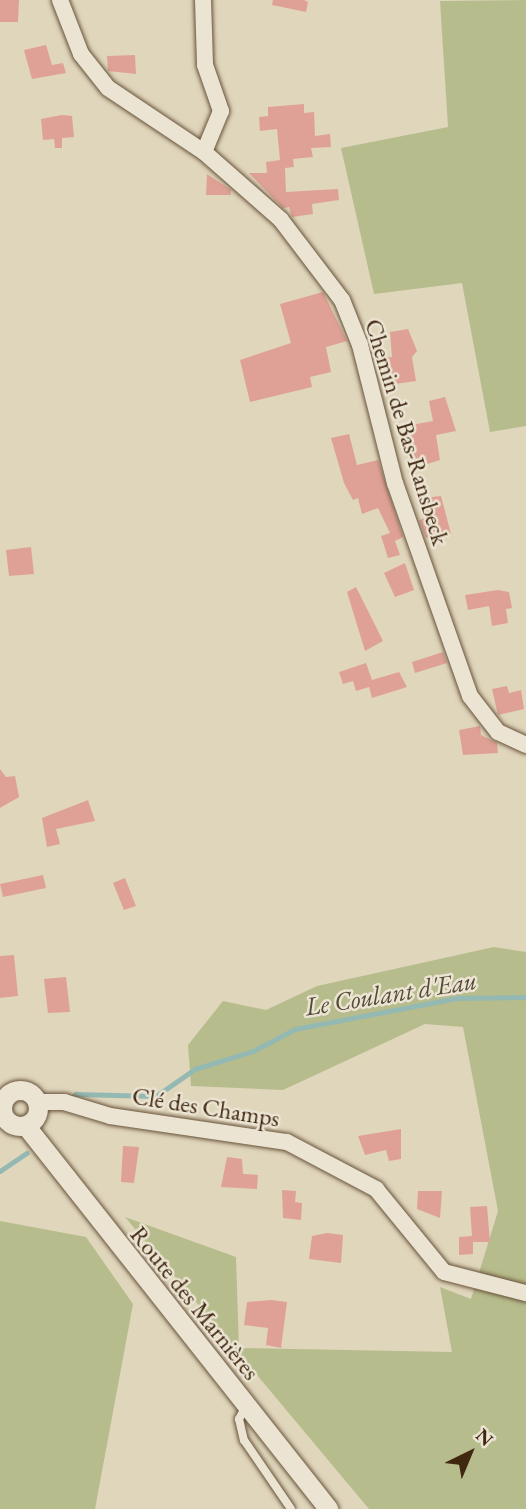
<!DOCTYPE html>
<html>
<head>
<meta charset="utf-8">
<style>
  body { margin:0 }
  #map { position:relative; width:526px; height:1509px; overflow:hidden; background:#e0d6bc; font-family:"EB Garamond",serif }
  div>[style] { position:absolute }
  .green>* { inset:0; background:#b7bc8d }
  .stream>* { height:4.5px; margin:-2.25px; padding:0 2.25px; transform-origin:2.25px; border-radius:2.25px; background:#94b9b3 }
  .building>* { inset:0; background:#dfa196 }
  .roads { filter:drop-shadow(0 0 2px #68533a) drop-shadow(0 0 2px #68533a) }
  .service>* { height:8px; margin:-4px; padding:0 4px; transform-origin:4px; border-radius:4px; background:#ebe4d3 }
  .minor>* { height:16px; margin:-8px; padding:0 8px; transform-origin:8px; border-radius:8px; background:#ebe4d3 }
  .tertiary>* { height:19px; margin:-9.5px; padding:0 9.5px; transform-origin:9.5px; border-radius:9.5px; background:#ebe4d3 }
  .tertiary>.ring { margin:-9.5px; padding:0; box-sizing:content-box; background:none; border:19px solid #ebe4d3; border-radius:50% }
  span { translate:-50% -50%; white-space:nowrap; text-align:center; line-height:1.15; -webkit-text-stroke:5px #ebe4d3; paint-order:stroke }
  .street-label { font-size:24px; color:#40270f }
  .water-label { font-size:26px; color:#554c38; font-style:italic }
  .north { position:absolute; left:435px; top:1418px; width:70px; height:70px; -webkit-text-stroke:5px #ebe4d3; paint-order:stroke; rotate:43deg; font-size:19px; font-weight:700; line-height:28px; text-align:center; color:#40270f }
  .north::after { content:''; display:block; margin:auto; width:24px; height:32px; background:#40270f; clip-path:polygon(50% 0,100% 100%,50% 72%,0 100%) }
</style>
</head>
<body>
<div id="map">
  <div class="green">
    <div style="clip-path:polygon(526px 0,526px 426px,490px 432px,462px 283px,374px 294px,341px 148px,448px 127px,440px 1px)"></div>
    <div style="clip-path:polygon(494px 947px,526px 952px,526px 1509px,369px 1509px,125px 1217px,236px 1257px,239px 1348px,452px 1352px,440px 1287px,471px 1299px,498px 1211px,463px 1027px,425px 1024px,283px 1090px,191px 1086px,188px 1045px,223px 1001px,266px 1010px,317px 986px)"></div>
    <div style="clip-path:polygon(0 1221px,86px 1237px,133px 1304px,95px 1509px,0 1509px)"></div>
  </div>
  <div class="stream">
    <div style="left:70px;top:1099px;width:8px;rotate:-40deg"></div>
    <div style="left:76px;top:1094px;width:80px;rotate:1.4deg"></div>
    <div style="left:156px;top:1096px;width:47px;rotate:-34.7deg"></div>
    <div style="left:195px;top:1069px;width:61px;rotate:-17.2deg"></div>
    <div style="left:253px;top:1051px;width:47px;rotate:-27.6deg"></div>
    <div style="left:295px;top:1029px;width:166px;rotate:-10.8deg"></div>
    <div style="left:458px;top:998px;width:68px;rotate:-0.8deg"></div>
    <div style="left:0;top:1171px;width:32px;rotate:-34deg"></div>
  </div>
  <div class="building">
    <div style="clip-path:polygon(0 0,19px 0,18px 22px,0 22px)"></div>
    <div style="clip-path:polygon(273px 0,304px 0,308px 2px,306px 12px,272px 5px)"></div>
    <div style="clip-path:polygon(46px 45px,52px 65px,63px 63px,66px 73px,32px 79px,24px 50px)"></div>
    <div style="clip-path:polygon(135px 55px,136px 74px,108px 71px,107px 56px)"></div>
    <div style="clip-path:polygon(304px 104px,304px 113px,314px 112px,315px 136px,330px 134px,331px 147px,311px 148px,313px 157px,293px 159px,294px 167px,285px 168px,286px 192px,338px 189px,339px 200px,312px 204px,313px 214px,292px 217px,289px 207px,283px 208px,249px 173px,267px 173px,266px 162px,280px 160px,277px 129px,260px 131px,259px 117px,268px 116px,268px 107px)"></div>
    <div style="clip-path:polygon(62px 115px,72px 116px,74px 137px,62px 138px,62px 148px,55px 148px,54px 139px,43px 140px,41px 119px)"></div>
    <div style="clip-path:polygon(207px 174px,231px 190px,231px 195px,206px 195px)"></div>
    <div style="clip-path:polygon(323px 292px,347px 341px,326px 347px,331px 372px,310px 377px,312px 387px,250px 402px,240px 360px,291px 343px,280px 304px)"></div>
    <div style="clip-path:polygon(408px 329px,417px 351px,412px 357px,416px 381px,381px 386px,378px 374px,388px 370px,386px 357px,392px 357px,390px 332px)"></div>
    <div style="clip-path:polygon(445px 397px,456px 431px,436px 435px,440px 460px,411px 469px,411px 425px,433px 421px,429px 401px)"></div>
    <div style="clip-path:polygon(349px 434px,357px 465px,378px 460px,403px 537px,395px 541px,400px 555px,388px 558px,381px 536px,390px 533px,378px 508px,362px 514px,358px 498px,353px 500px,344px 483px,331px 438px)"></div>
    <div style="clip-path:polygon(441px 496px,451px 534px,426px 538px,419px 520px,426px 518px,423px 498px)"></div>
    <div style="clip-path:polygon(31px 547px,34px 574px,9px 576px,6px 550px)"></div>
    <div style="clip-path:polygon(405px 563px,414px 590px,395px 597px,384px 573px)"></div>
    <div style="clip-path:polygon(356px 587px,383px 641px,365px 651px,347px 592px)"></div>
    <div style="clip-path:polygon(498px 590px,509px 592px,512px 608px,506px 609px,508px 623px,492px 626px,489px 606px,468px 610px,465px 595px)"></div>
    <div style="clip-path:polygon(443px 652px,447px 663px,415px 673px,412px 662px)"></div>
    <div style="clip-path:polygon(366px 663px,372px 680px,399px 672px,407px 687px,372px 698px,369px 687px,356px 691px,353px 681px,343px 684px,339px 672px)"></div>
    <div style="clip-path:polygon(507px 686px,509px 693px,521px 690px,524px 709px,498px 715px,492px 689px)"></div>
    <div style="clip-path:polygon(480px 726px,481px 735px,497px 743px,498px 753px,463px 755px,459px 730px)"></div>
    <div style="clip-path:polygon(0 769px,6px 777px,15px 776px,19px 797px,0 808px)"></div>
    <div style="clip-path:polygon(88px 800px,95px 821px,56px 829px,60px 844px,47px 847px,42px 818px)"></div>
    <div style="clip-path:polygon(43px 875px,46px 888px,3px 897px,0 884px)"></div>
    <div style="clip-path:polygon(125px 878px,136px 906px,124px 910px,113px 883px)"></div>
    <div style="clip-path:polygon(14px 955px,18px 996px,0 998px,0 956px)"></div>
    <div style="clip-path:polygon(66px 977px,70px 1012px,48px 1013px,44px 979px)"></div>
    <div style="clip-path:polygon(401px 1129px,401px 1159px,389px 1161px,386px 1150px,365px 1155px,358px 1136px)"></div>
    <div style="clip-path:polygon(123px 1146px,139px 1147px,134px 1183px,121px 1182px)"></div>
    <div style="clip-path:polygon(227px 1157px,242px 1159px,243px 1174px,258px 1175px,257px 1189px,221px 1187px)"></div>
    <div style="clip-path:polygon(282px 1190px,296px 1191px,295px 1202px,302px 1203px,301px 1220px,283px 1218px)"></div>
    <div style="clip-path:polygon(418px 1191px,442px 1191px,440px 1218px,417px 1209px)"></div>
    <div style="clip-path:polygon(487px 1206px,490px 1242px,473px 1242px,473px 1254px,459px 1255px,459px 1237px,472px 1236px,470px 1207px)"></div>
    <div style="clip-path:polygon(327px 1233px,343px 1235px,341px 1263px,309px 1259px,312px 1236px)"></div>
    <div style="clip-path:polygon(271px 1300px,287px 1302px,281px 1348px,266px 1345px,268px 1328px,244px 1325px,247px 1302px)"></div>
  </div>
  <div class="roads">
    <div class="service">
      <div style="left:246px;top:1406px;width:15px;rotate:118deg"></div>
      <div style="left:239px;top:1419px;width:22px;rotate:77deg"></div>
      <div style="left:244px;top:1440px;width:83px;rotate:55.7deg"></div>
    </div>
    <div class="minor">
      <div style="left:60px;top:0;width:58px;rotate:68.7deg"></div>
      <div style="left:81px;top:54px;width:43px;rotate:51.5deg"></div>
      <div style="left:108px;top:88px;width:115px;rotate:33.7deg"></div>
      <div style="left:204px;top:152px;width:103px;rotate:41.4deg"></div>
      <div style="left:281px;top:220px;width:101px;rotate:52.7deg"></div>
      <div style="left:342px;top:300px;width:48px;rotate:68.2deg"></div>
      <div style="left:360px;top:345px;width:142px;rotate:75.8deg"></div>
      <div style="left:395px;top:483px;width:226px;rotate:70.6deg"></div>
      <div style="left:470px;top:696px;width:46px;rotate:52.1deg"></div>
      <div style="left:498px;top:732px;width:31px;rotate:25deg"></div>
      <div style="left:203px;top:0;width:65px;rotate:88.2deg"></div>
      <div style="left:205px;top:65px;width:49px;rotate:70.8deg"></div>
      <div style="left:221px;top:111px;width:44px;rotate:112.5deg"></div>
      <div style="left:37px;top:1102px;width:27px"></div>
      <div style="left:64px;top:1102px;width:48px;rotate:16.9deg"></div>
      <div style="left:110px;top:1116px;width:179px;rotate:8.4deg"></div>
      <div style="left:287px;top:1142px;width:101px;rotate:27.8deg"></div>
      <div style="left:376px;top:1189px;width:107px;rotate:50.7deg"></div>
      <div style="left:444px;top:1272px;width:85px;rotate:14.4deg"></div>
    </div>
    <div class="tertiary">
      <div class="ring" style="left:2px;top:1090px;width:17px;height:17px"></div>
      <div style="left:26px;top:1126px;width:488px;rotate:51.7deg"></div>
    </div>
  </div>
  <div class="street-label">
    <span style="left:407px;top:432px;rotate:73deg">Chemin de Bas-Ransbeck</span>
    <span style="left:206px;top:1107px;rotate:9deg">Clé des Champs</span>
    <span style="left:195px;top:1303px;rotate:51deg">Route des Marnières</span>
  </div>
  <div class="water-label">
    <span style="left:391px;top:994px;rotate:-9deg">Le Coulant d'Eau</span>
  </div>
  <div class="north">N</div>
</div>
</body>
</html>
